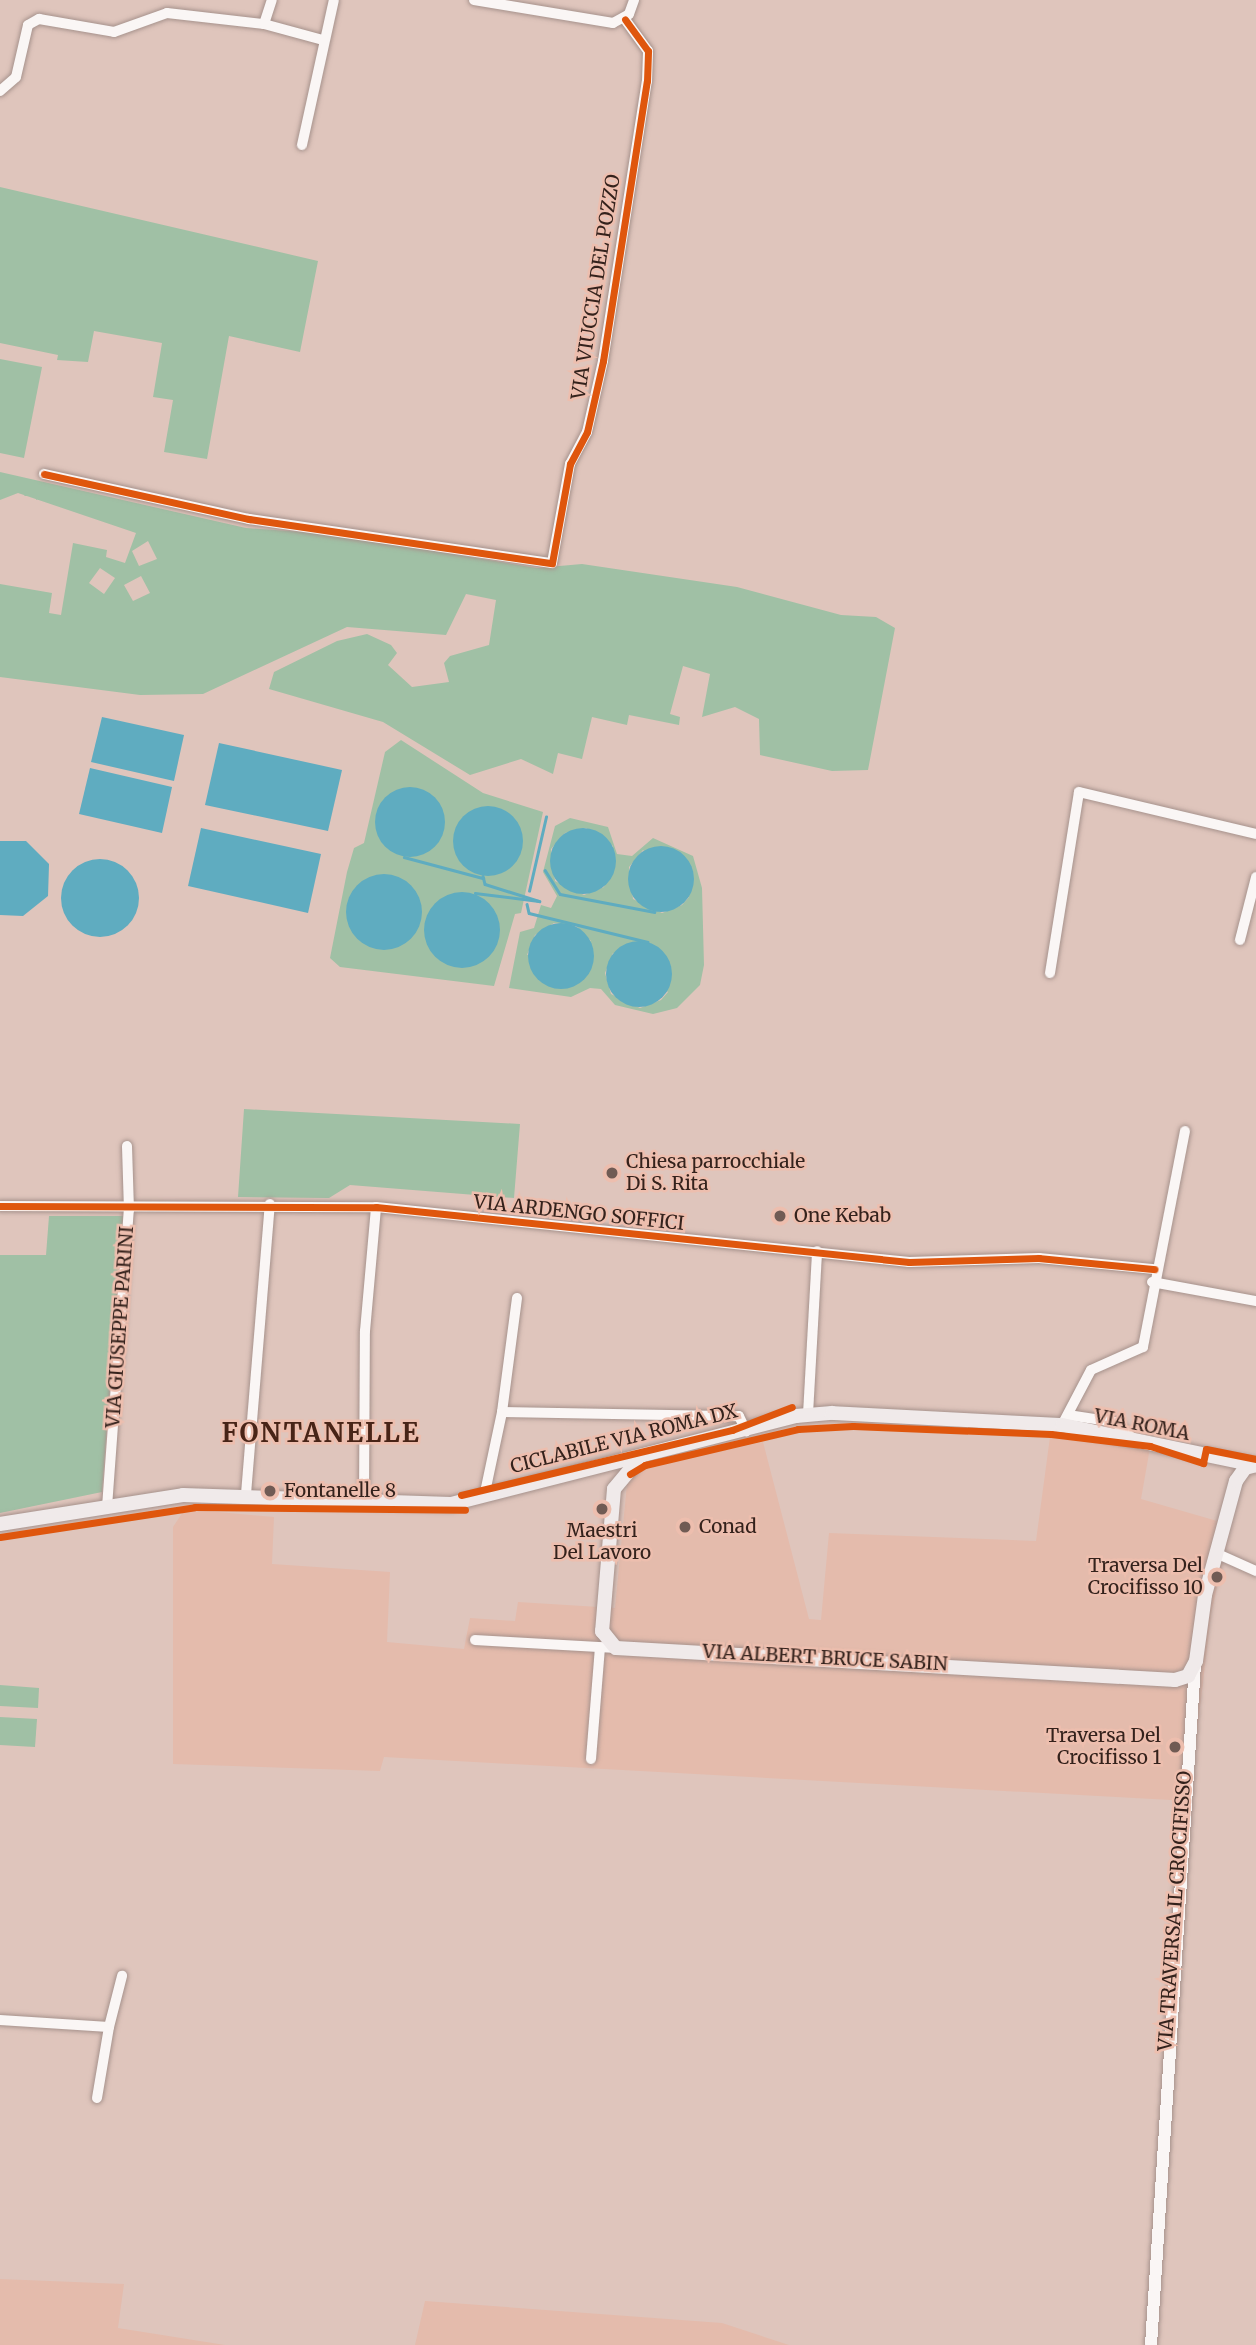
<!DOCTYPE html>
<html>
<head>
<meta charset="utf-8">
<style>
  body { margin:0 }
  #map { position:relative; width:1256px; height:2345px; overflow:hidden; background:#dfc5bc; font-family:Merriweather,serif }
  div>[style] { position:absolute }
  .built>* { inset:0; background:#e4bbac }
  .green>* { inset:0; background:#a0c0a5 }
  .water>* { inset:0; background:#5facc0 }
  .round { border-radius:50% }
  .stream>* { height:2.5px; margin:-1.25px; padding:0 1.25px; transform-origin:1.25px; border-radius:1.25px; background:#5facc0 }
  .roads { filter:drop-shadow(0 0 2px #a6928c) drop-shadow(0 0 2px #a6928c) }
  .minor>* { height:10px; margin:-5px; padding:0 5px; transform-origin:5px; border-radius:5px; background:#faf6f5 }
  .tertiary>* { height:12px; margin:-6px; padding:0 6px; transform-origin:6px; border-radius:6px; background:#faf6f5 }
  .secondary>* { height:14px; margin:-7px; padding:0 7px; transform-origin:7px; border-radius:7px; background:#f0eaea }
  .cycleway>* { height:7px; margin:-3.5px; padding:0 3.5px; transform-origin:3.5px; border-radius:3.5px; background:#df560d }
  .dots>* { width:19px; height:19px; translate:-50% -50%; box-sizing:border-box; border:4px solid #edbeae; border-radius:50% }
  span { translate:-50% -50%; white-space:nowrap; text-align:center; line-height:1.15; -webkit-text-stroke:5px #edbeae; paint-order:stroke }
  .street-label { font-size:19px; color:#34221c }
  .poi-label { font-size:19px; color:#34221c }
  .left { translate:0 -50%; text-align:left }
  .right { translate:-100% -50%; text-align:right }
  .district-label { font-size:26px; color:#482417; font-weight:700; letter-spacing:2px }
</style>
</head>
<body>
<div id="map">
  <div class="built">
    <div style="clip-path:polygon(1050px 1437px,1150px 1448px,1141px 1499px,1231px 1525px,1211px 1614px,1189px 1801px,384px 1757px,380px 1771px,173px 1764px,173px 1527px,185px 1509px,274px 1517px,272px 1564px,390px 1572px,387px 1642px,464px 1649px,470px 1618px,515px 1621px,518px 1602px,615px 1608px,627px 1484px,641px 1468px,763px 1442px,809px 1619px,821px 1620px,829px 1533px,1036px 1541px)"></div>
    <div style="clip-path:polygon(0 2279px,124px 2284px,118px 2328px,225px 2345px,0 2345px)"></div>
    <div style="clip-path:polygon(425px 2301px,722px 2323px,789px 2345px,415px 2345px)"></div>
  </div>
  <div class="green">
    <div style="clip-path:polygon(0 187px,318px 261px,300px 352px,229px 336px,207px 459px,164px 452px,173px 400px,153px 397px,162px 343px,94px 331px,88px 362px,57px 360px,58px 355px,0 343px)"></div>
    <div style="clip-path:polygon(0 359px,42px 367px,24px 458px,0 453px)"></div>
    <div style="clip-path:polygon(evenodd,0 472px,246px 528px,331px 534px,537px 568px,582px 564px,737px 587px,841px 615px,876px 617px,895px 628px,868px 770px,832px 771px,760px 755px,759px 719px,735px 707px,702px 717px,710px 674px,683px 666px,670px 714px,680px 717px,679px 725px,629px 715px,627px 725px,592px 717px,582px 759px,558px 753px,553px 774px,521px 759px,470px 775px,383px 722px,269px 689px,274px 672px,337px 641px,367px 634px,391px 645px,397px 653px,388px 665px,412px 687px,449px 682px,444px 663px,450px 656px,489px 645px,496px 600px,466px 594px,446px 635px,347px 627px,203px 694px,140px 695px,0 677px,0 584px,52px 593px,49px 613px,61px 615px,73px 543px,107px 550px,106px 557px,125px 563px,136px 533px,18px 493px,0 500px,0 472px,148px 541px,157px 559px,139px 566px,132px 551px,148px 541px,0 472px,100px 568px,115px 578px,104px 594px,89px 583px,100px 568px,0 472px,141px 576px,150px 593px,133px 601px,124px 585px,141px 576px)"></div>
    <div style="clip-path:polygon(401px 740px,483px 793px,543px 812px,521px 913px,515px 914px,494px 986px,340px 967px,330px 958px,347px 872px,354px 848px,364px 843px,385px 752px)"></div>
    <div style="clip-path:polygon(evenodd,570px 818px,608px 827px,617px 854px,632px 856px,653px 838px,693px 856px,702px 888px,704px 965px,700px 985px,677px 1008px,653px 1014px,615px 1005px,601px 989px,590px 988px,571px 997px,509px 988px,520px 932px,534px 928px,541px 905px,551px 908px,557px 896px,543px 872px,555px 826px,570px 818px,586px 828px,613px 846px,604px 887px,584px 895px,555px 881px,551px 849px,565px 833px,586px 828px,570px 818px,643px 850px,689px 897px,682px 905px,662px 913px,633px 899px,629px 867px,643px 850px,570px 818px,554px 923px,576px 926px,591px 941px,527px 955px,535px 935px,554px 923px,570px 818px,613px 953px,668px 992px,661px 1000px,640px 1008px,611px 994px,605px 973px,613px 953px)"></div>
    <div style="clip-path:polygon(244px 1109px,520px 1124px,514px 1198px,350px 1185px,329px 1198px,238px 1197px)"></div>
    <div style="clip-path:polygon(49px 1216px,123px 1216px,102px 1492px,0 1513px,0 1255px,46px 1255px)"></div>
    <div style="clip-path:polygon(0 1685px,39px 1688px,38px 1708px,0 1706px)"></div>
    <div style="clip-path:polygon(0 1717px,37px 1719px,35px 1747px,0 1745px)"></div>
  </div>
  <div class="water">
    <div style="clip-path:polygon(102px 717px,184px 735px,174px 781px,91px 762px)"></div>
    <div style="clip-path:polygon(219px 743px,342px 770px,328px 831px,205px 805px)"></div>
    <div style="clip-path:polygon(90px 768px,172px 787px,162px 833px,79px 814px)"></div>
    <div class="round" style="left:375px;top:787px;width:70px;height:70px"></div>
    <div class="round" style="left:453px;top:806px;width:70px;height:70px"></div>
    <div class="round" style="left:550px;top:828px;width:66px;height:66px"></div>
    <div style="clip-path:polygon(201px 828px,321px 854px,308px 913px,188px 886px)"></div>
    <div style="clip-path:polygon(0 841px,26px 841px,49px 864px,48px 896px,23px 916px,0 915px)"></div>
    <div class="round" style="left:628px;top:846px;width:66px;height:66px"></div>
    <div class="round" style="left:61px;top:859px;width:78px;height:78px"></div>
    <div class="round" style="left:346px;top:874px;width:76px;height:76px"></div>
    <div class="round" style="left:424px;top:892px;width:76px;height:76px"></div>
    <div class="round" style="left:528px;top:923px;width:66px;height:66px"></div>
    <div class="round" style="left:606px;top:941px;width:66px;height:66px"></div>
  </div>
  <div class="stream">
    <div style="left:404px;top:857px;width:82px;rotate:14.9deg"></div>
    <div style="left:545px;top:870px;width:28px;rotate:58deg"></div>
    <div style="left:560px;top:894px;width:96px;rotate:10.8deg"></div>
    <div style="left:483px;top:876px;width:8px;rotate:76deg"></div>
    <div style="left:485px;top:884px;width:57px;rotate:17.5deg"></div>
    <div style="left:529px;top:891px;width:76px;rotate:-77.1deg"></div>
    <div style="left:475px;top:893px;width:64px;rotate:7.1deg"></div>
    <div style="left:527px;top:904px;width:9px;rotate:77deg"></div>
    <div style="left:529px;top:913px;width:122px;rotate:13.7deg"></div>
  </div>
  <div class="roads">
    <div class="minor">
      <div style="left:474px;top:0;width:141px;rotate:9.4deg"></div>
      <div style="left:613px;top:23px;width:18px;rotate:-29deg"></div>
      <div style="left:629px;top:14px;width:15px;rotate:-70deg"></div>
      <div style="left:264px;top:24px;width:25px;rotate:-72deg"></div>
      <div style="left:0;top:91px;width:21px;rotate:-41deg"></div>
      <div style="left:16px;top:77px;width:53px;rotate:-77deg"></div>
      <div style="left:28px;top:25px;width:13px;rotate:-29deg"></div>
      <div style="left:39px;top:19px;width:76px;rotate:9.8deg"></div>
      <div style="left:114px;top:32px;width:56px;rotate:-19.7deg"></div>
      <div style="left:167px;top:13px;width:98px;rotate:6.5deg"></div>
      <div style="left:264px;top:24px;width:61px;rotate:15.2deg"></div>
      <div style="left:302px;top:145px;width:148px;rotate:-77.6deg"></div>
      <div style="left:44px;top:474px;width:210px;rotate:12.4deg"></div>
      <div style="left:249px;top:519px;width:306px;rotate:8.3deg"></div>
      <div style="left:552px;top:563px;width:101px;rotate:-79.7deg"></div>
      <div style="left:570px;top:464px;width:36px;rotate:-62deg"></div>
      <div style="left:587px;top:432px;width:73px;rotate:-77.3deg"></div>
      <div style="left:603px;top:361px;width:283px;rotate:-81.1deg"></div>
      <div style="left:647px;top:81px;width:30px;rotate:-88deg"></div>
      <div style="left:648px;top:51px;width:39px;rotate:-126deg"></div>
      <div style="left:1240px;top:940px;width:65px;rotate:-75.7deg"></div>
      <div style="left:1050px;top:973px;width:183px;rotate:-80.9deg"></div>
      <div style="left:1079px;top:792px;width:182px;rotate:13.3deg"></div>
      <div style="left:0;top:1206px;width:376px;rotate:0.2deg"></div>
      <div style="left:376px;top:1207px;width:536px;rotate:5.89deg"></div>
      <div style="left:909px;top:1262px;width:130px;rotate:-1.8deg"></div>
      <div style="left:1039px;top:1258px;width:116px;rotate:5.5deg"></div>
      <div style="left:1152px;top:1282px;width:106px;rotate:10.4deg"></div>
      <div style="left:502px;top:1412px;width:115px;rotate:-82.5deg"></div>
      <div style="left:808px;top:1414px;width:163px;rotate:-86.8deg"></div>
      <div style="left:1068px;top:1415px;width:48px;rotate:8.5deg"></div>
      <div style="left:1115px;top:1422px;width:23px;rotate:43deg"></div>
      <div style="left:1062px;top:1425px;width:62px;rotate:-62.2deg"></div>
      <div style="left:1091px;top:1370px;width:57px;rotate:-23.9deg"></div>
      <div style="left:1143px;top:1347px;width:220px;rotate:-79deg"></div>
      <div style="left:246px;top:1494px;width:291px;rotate:-85.3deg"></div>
      <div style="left:484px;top:1497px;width:87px;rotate:-78deg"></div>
      <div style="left:502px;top:1412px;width:237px;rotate:1deg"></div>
      <div style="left:739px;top:1416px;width:17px;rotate:65deg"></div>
      <div style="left:364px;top:1502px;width:171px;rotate:-89.7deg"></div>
      <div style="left:365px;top:1331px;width:124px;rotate:-84.9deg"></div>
      <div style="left:107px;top:1507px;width:298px;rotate:-85.8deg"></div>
      <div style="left:129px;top:1210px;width:64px;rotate:-91.8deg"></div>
      <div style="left:1218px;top:1554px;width:42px;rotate:24.1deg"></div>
      <div style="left:475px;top:1640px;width:141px;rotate:3.2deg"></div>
      <div style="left:591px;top:1759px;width:112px;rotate:-85.4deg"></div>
      <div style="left:0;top:2020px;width:109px;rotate:3.7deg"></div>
      <div style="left:109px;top:2027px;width:72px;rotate:99.6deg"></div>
      <div style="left:109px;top:2027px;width:53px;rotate:-75.7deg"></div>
    </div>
    <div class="tertiary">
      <div style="left:1151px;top:2345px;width:681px;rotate:-86.3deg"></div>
    </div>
    <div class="secondary">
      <div style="left:639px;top:1459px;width:39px;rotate:130deg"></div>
      <div style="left:614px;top:1489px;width:143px;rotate:94.8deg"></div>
      <div style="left:602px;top:1631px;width:22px;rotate:51deg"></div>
      <div style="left:616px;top:1648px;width:560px;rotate:3.28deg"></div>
      <div style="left:1175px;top:1680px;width:14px;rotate:-17deg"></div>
      <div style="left:1188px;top:1676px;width:17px;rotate:-62deg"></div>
      <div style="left:1196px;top:1661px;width:67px;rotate:-82.2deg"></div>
      <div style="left:1205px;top:1595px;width:118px;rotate:-74.8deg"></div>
      <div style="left:1236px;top:1481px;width:16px;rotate:-55deg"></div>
      <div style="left:1245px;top:1468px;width:11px;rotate:-15deg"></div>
      <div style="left:0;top:1524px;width:185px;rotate:-9deg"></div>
      <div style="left:183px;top:1495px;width:268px;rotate:1.9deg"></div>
      <div style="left:451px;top:1504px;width:356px;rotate:-14.3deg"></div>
      <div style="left:796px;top:1416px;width:36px;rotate:-5deg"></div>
      <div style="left:832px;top:1413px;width:230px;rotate:3deg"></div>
      <div style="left:1062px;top:1425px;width:198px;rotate:11.7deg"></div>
    </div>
  </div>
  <div class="cycleway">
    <div style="left:44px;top:474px;width:210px;rotate:12.4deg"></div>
    <div style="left:249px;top:519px;width:306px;rotate:8.3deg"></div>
    <div style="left:552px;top:563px;width:101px;rotate:-79.7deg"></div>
    <div style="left:570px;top:464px;width:36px;rotate:-62deg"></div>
    <div style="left:587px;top:432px;width:73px;rotate:-77.3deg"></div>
    <div style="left:603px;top:361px;width:283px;rotate:-81.1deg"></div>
    <div style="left:647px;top:81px;width:30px;rotate:-88deg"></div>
    <div style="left:648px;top:51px;width:39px;rotate:-126deg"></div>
    <div style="left:0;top:1206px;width:376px;rotate:0.2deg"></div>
    <div style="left:376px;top:1207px;width:536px;rotate:5.89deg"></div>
    <div style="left:909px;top:1262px;width:130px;rotate:-1.8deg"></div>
    <div style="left:1039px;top:1258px;width:116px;rotate:5.5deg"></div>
    <div style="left:630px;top:1474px;width:17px;rotate:-31deg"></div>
    <div style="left:645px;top:1465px;width:157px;rotate:-13.2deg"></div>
    <div style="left:798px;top:1429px;width:55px;rotate:-3.1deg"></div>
    <div style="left:853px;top:1426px;width:198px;rotate:2.3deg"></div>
    <div style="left:1051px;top:1434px;width:100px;rotate:6.9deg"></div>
    <div style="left:1150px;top:1446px;width:56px;rotate:17.8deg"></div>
    <div style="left:1203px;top:1463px;width:14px;rotate:-78deg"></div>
    <div style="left:1206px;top:1449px;width:51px;rotate:11.3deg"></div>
    <div style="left:461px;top:1495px;width:279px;rotate:-13.5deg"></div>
    <div style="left:732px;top:1430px;width:64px;rotate:-21deg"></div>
    <div style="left:0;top:1537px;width:197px;rotate:-8.7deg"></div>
    <div style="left:195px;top:1507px;width:270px;rotate:0.6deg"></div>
  </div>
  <div class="dots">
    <div style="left:612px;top:1173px;background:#705b54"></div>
    <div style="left:780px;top:1216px;background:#705b54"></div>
    <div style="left:270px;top:1491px;background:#705b54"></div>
    <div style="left:602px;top:1509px;background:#705b54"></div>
    <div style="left:685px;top:1527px;background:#705b54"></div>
    <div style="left:1217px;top:1577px;background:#705b54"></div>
    <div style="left:1175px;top:1747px;background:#705b54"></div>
  </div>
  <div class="street-label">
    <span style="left:596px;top:287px;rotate:-81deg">VIA VIUCCIA DEL POZZO</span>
    <span style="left:579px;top:1213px;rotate:6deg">VIA ARDENGO SOFFICI</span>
    <span style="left:120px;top:1327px;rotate:-86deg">VIA GIUSEPPE PARINI</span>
    <span style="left:1142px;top:1425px;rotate:11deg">VIA ROMA</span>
    <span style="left:624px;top:1439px;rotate:-14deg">CICLABILE VIA ROMA DX</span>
    <span style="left:825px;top:1658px;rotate:3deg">VIA ALBERT BRUCE SABIN</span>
    <span style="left:1175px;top:1911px;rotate:-86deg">VIA TRAVERSA IL CROCIFISSO</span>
  </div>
  <div class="poi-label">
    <span class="left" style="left:626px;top:1173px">Chiesa parrocchiale<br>Di S. Rita</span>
    <span class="left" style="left:794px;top:1216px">One Kebab</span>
    <span class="left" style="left:284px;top:1491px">Fontanelle 8</span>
    <span class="left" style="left:699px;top:1527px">Conad</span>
    <span style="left:602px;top:1542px">Maestri<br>Del Lavoro</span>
    <span class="right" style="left:1203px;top:1577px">Traversa Del<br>Crocifisso 10</span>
    <span class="right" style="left:1161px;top:1747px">Traversa Del<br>Crocifisso 1</span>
  </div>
  <div class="district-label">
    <span style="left:321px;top:1433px">FONTANELLE</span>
  </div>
</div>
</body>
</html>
